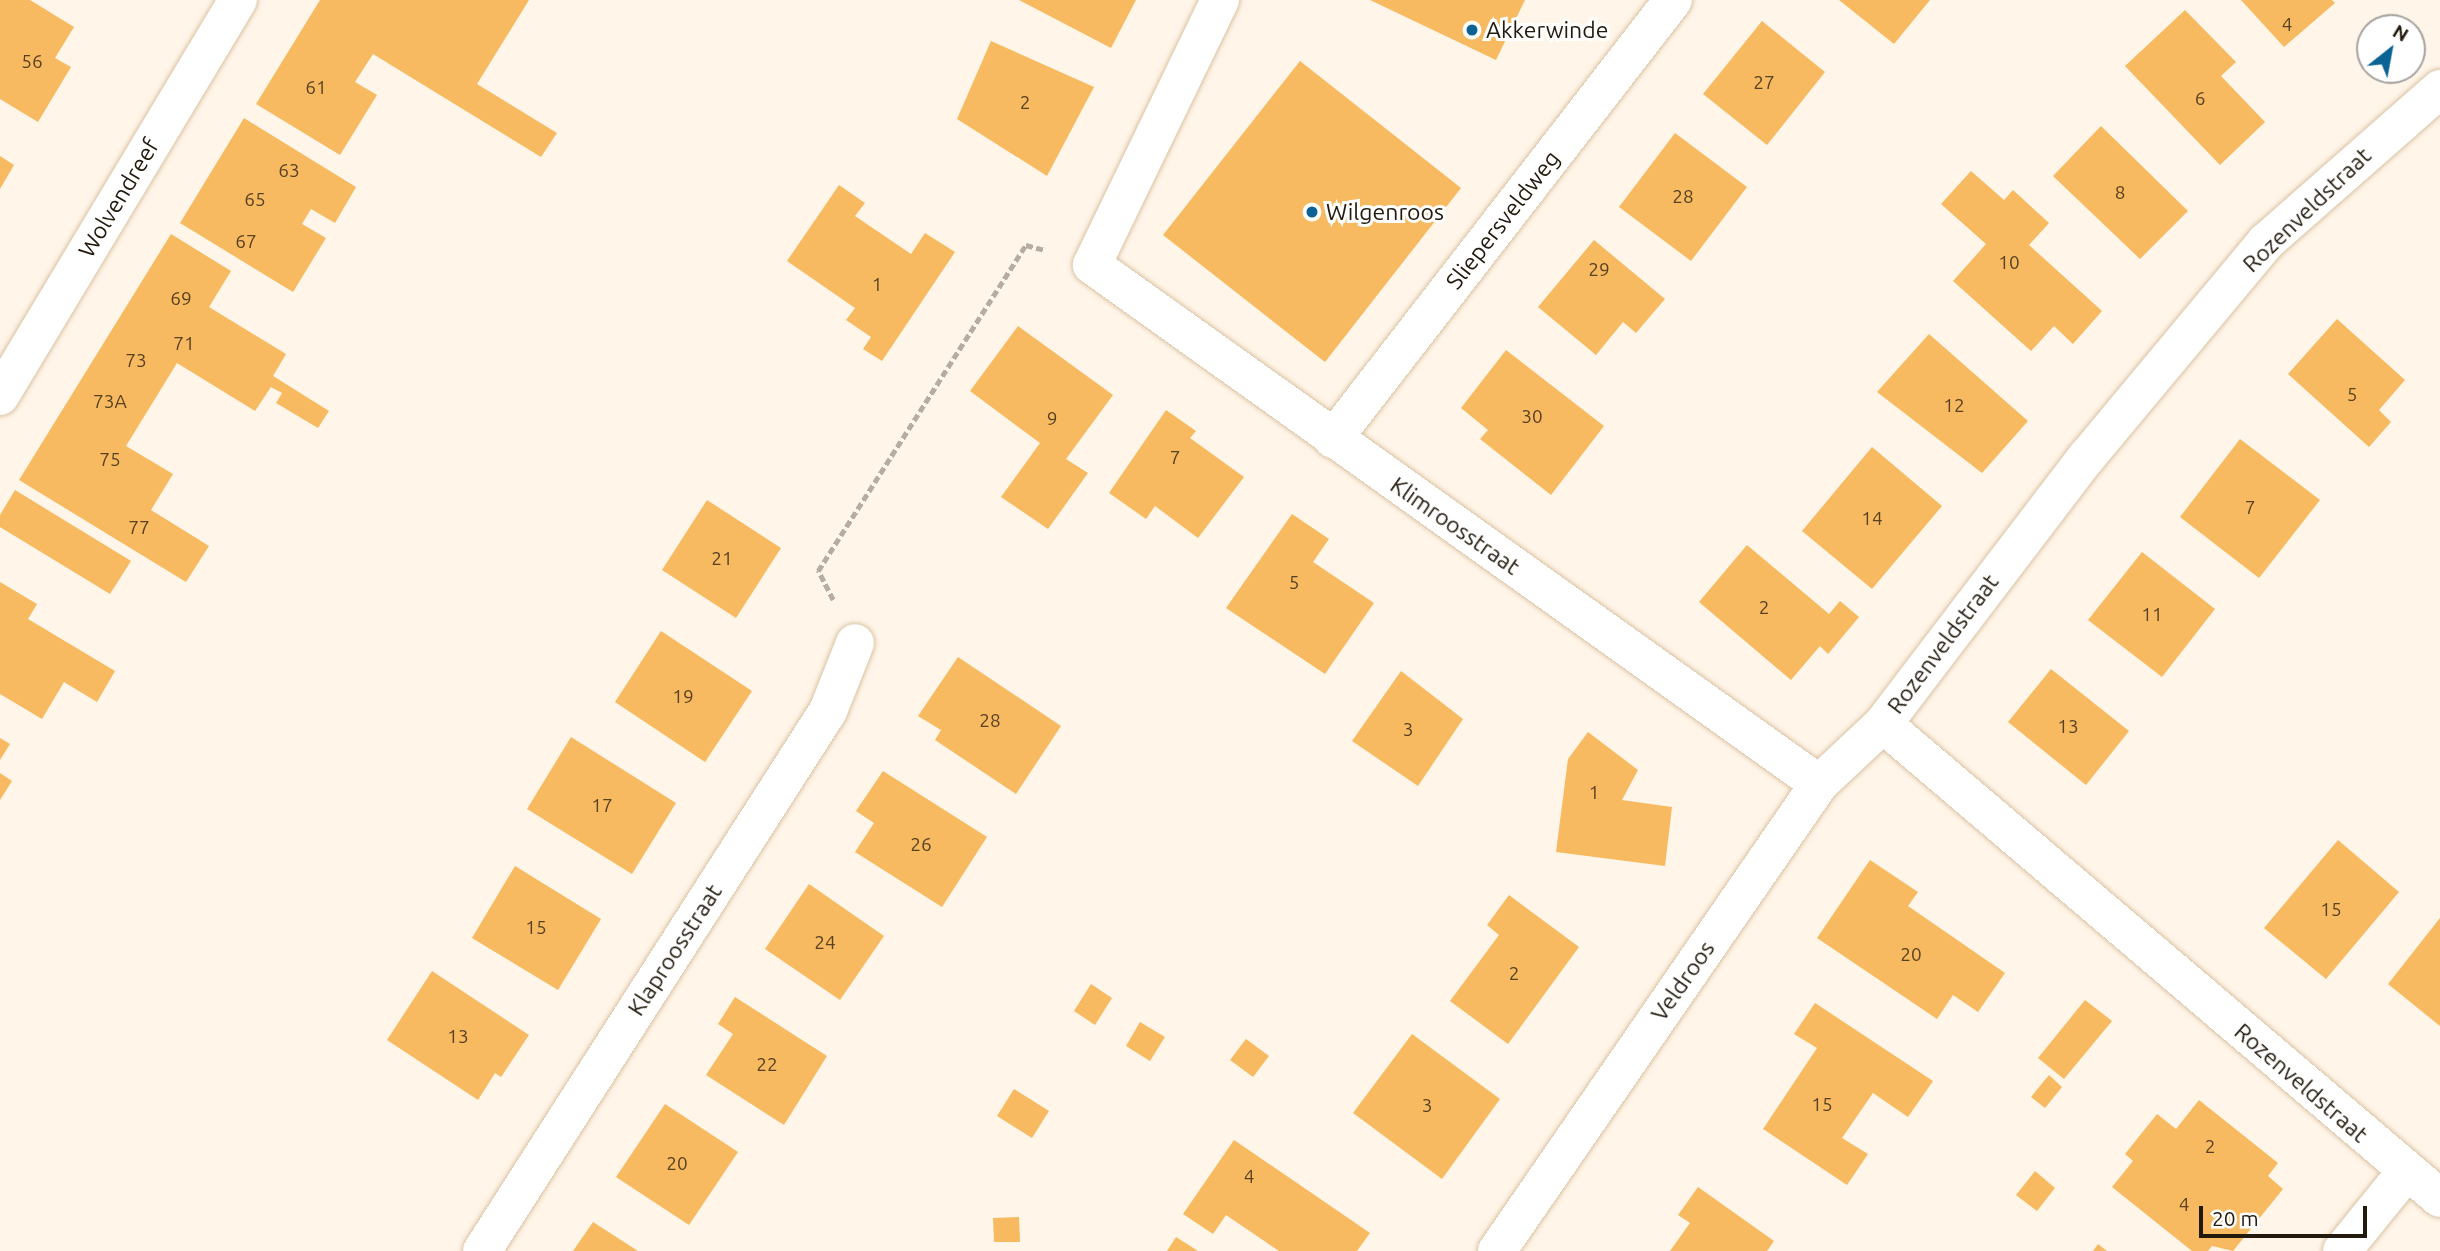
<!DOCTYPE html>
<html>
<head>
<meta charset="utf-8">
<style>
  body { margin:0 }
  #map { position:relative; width:2440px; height:1251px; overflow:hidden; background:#fff5e8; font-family:Ubuntu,sans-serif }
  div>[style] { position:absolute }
  .building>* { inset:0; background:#f8ba61 }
  .path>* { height:4.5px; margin-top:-2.25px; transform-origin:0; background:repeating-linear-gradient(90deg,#b6aca0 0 7px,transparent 0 10.5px) }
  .roads { filter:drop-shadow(0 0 2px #dac2a3) drop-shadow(0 0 2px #dac2a3) }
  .minor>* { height:38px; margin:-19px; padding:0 19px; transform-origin:19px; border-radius:19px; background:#fff }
  .tertiary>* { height:38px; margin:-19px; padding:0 19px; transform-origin:19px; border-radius:19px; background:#fff }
  .dots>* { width:19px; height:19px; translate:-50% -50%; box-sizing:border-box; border:4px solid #fff; border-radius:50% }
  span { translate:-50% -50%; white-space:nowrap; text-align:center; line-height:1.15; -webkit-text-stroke:6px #fff; paint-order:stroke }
  .number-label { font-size:19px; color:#584223 }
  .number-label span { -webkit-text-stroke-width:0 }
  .poi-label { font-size:23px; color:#231a0e }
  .left { translate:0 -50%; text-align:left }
  .street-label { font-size:23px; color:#231a0e }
  .north { position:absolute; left:2356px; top:14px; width:70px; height:70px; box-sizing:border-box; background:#fff; border:2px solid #a7a39f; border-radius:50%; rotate:31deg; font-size:19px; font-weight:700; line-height:28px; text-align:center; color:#231a0e }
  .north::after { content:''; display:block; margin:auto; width:24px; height:32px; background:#0a6394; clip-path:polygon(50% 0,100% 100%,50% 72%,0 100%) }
  .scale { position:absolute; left:2199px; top:1206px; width:168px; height:32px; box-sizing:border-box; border:4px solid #231a0e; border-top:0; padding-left:9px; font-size:21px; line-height:24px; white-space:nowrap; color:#231a0e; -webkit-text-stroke:5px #fff; paint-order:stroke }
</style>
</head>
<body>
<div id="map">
  <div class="building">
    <div style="clip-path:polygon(0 0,30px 0,74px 27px,55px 58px,71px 67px,38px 122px,0 99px)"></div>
    <div style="clip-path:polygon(320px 0,529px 0,477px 84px,557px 133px,541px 157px,373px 54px,355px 82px,377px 95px,340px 155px,256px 104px)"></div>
    <div style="clip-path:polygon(1019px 0,1136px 0,1111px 48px)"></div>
    <div style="clip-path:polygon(1370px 0,1525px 0,1496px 60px)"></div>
    <div style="clip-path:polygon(1839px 0,1930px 0,1894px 44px)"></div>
    <div style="clip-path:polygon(2241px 0,2332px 0,2335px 3px,2284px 47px)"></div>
    <div style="clip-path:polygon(2185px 10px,2236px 62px,2221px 76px,2265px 122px,2220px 165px,2125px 66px)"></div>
    <div style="clip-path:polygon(1762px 21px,1825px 72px,1767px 145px,1703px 94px)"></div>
    <div style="clip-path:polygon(991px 41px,1094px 87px,1047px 176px,957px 119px)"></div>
    <div style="clip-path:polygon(1300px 61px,1461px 188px,1325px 362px,1163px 235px)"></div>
    <div style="clip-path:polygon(244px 118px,356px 187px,335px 223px,311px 209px,302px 224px,326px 238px,293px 292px,180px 223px)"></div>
    <div style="clip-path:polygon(2101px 126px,2188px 211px,2140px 259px,2053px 176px)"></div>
    <div style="clip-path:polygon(1675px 133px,1747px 187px,1691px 261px,1619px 207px)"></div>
    <div style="clip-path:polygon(0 156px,14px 165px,0 189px)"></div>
    <div style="clip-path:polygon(1971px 171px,2004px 200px,2013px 190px,2049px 223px,2029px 245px,2102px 311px,2073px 344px,2054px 326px,2031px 351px,1953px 281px,1986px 244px,1941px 204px)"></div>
    <div style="clip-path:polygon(839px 185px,865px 203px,855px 216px,911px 254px,925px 233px,955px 252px,882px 361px,863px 349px,871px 337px,846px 320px,855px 308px,787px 261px)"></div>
    <div style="clip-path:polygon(171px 234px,231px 271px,209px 307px,286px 354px,273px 376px,329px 411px,318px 428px,276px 403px,282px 393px,271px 387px,255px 411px,177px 363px,126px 446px,173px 474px,151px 510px,209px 546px,186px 582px,19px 480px)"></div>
    <div style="clip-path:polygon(1594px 240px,1665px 299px,1636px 333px,1623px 322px,1596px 355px,1538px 307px)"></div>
    <div style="clip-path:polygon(2337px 319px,2405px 380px,2379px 410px,2391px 422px,2369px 447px,2288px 374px)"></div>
    <div style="clip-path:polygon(1018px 326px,1113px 395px,1066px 459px,1088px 473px,1048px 529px,1001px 497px,1040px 443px,970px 391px)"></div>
    <div style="clip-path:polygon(1929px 334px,2028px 421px,1982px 473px,1877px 392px)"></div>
    <div style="clip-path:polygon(1506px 350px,1604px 426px,1551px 495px,1480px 439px,1488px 430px,1461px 408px)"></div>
    <div style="clip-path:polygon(1166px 410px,1196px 431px,1190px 438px,1244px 477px,1198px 538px,1155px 506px,1146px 519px,1109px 493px)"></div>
    <div style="clip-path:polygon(2240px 439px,2320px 500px,2259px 578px,2180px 517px)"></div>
    <div style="clip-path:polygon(1872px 447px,1942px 506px,1872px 589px,1802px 531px)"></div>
    <div style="clip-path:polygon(15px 490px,131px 561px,110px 594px,0 527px,0 515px)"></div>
    <div style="clip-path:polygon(707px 500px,781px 548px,736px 618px,662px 570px)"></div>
    <div style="clip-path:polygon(1292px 514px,1329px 539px,1313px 562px,1374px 603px,1325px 674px,1226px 608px)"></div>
    <div style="clip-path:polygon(1747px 545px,1829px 614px,1840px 601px,1859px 617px,1828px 654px,1820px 646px,1791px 680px,1699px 602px)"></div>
    <div style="clip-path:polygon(2142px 552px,2215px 609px,2162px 677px,2088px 620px)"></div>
    <div style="clip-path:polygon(0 582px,37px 604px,28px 619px,115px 671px,97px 702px,64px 682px,42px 719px,0 694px)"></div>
    <div style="clip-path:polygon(661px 631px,752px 691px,705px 762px,615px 702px)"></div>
    <div style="clip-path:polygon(958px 657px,1061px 726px,1016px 794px,935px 740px,941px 730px,918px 716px)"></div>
    <div style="clip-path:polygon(2051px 669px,2129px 731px,2086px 785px,2008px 722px)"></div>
    <div style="clip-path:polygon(1401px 671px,1463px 719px,1418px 786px,1352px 741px)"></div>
    <div style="clip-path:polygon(1588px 732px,1638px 770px,1622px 800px,1672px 807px,1665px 866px,1556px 852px,1568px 759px)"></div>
    <div style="clip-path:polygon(571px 737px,676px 803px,632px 874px,527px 809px)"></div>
    <div style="clip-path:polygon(0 738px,10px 744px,0 760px)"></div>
    <div style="clip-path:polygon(883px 771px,987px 837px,942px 907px,855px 852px,874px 823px,856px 811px)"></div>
    <div style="clip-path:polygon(0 773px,12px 781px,0 800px)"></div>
    <div style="clip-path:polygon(2338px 840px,2399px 892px,2326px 979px,2264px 928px)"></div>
    <div style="clip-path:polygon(1870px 860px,1918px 892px,1908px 906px,2005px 973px,1978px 1012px,1953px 995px,1937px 1019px,1817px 938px)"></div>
    <div style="clip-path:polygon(515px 866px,601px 919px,558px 990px,472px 938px)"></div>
    <div style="clip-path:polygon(809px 884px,884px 936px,840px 1000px,765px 949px)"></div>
    <div style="clip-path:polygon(1509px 895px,1579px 947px,1508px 1044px,1450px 1001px,1499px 935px,1487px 925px)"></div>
    <div style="clip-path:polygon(2440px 918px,2440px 1026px,2388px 984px)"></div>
    <div style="clip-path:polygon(432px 971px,529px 1035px,501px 1077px,495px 1073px,478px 1100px,387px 1040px)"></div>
    <div style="clip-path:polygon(1091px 984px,1112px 998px,1095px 1025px,1074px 1011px)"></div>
    <div style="clip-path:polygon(735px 997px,827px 1056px,784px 1125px,706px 1075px,733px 1034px,718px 1024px)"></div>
    <div style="clip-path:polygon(2085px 1000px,2112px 1021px,2064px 1079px,2038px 1058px)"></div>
    <div style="clip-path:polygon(1815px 1003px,1933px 1081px,1908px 1117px,1873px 1093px,1842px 1138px,1868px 1154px,1847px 1185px,1763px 1129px,1817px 1048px,1794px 1034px)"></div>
    <div style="clip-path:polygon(1140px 1022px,1165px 1037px,1150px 1061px,1126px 1046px)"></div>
    <div style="clip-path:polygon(1412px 1034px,1500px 1099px,1442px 1179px,1353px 1113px)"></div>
    <div style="clip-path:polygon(1246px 1039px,1269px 1056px,1253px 1077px,1230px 1060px)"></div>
    <div style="clip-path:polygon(2049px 1075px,2062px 1087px,2045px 1108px,2031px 1097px)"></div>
    <div style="clip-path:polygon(1014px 1089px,1049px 1111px,1032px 1138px,997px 1116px)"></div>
    <div style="clip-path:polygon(2199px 1100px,2278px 1163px,2268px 1176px,2283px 1189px,2233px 1251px,2212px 1246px,2208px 1251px,2192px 1251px,2112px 1187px,2133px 1161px,2125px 1154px,2157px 1114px,2176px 1129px)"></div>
    <div style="clip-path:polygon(665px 1104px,738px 1152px,689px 1225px,616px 1177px)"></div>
    <div style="clip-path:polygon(1234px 1140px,1370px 1233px,1357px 1251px,1279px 1251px,1226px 1215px,1213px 1234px,1183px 1214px)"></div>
    <div style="clip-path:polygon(2035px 1171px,2055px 1188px,2037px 1211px,2016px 1195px)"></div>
    <div style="clip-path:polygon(1698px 1187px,1774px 1241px,1767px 1251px,1670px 1251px,1690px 1223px,1678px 1215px)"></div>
    <div style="clip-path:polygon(1019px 1217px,1020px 1242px,994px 1242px,993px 1218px)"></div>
    <div style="clip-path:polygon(593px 1222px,638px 1251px,573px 1251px)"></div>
    <div style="clip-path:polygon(1176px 1237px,1198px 1251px,1167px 1251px)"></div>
    <div style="clip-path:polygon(2098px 1244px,2107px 1251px,2093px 1251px)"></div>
  </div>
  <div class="path">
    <div style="left:833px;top:600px;width:33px;rotate:-117deg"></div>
    <div style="left:818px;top:571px;width:387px;rotate:-57.5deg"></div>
    <div style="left:1026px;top:245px;width:20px;rotate:15deg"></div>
  </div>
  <div class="roads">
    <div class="minor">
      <div style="left:1220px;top:0;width:294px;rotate:115.8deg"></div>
      <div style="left:1092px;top:265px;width:893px;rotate:35.52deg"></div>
      <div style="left:1333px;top:439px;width:555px;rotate:-52.24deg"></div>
      <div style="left:1883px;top:724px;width:731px;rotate:40.4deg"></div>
      <div style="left:482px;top:1251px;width:641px;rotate:-57.35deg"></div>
      <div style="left:828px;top:711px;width:73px;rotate:-68.3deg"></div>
      <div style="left:1497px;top:1251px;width:567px;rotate:-55.41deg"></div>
      <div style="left:1819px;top:784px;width:88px;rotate:-43.2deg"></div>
      <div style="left:1883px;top:724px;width:335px;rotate:-52.7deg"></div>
      <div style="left:2086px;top:458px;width:281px;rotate:-50.2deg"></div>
      <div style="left:2266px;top:242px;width:232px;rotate:-41.3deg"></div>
      <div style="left:2342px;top:1251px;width:102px;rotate:-51deg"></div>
    </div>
    <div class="tertiary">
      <div style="left:0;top:396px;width:462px;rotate:-59deg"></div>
    </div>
  </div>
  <div class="dots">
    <div style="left:1472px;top:30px;background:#0a6394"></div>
    <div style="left:1312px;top:212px;background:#0a6394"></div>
  </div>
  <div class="number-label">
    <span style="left:2287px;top:25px">4</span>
    <span style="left:32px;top:62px">56</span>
    <span style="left:1764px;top:83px">27</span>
    <span style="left:316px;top:88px">61</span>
    <span style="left:2200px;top:99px">6</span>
    <span style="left:1025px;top:103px">2</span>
    <span style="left:289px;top:171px">63</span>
    <span style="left:2120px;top:193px">8</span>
    <span style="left:1683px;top:197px">28</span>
    <span style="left:255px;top:200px">65</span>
    <span style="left:246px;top:242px">67</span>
    <span style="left:2009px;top:263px">10</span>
    <span style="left:1599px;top:270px">29</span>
    <span style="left:877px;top:285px">1</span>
    <span style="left:181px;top:299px">69</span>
    <span style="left:184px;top:344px">71</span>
    <span style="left:136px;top:361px">73</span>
    <span style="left:2352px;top:395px">5</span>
    <span style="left:110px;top:402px">73A</span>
    <span style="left:1954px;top:406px">12</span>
    <span style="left:1532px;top:417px">30</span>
    <span style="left:1052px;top:419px">9</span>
    <span style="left:1175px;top:458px">7</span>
    <span style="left:110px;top:460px">75</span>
    <span style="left:2250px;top:508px">7</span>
    <span style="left:1872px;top:519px">14</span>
    <span style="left:139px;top:528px">77</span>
    <span style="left:722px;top:559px">21</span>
    <span style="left:1294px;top:583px">5</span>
    <span style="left:1764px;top:608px">2</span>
    <span style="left:2152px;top:615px">11</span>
    <span style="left:683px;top:697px">19</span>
    <span style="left:990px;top:721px">28</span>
    <span style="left:2068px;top:727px">13</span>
    <span style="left:1408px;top:730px">3</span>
    <span style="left:1594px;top:793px">1</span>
    <span style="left:602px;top:806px">17</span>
    <span style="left:921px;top:845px">26</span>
    <span style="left:2331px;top:910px">15</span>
    <span style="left:536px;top:928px">15</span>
    <span style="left:825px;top:943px">24</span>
    <span style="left:1911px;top:955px">20</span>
    <span style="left:1514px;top:974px">2</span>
    <span style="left:458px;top:1037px">13</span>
    <span style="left:767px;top:1065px">22</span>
    <span style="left:1822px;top:1105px">15</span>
    <span style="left:1427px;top:1106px">3</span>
    <span style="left:2210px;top:1147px">2</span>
    <span style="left:677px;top:1164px">20</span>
    <span style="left:1249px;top:1177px">4</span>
    <span style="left:2184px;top:1205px">4</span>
  </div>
  <div class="poi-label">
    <span class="left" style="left:1486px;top:30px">Akkerwinde</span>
    <span class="left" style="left:1326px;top:212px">Wilgenroos</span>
  </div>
  <div class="street-label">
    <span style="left:119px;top:198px;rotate:-59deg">Wolvendreef</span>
    <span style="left:2307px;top:210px;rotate:-44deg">Rozenveldstraat</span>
    <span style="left:1503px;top:220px;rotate:-52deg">Sliepersveldweg</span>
    <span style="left:1455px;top:526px;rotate:35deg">Klimroosstraat</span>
    <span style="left:1943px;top:644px;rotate:-53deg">Rozenveldstraat</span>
    <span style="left:675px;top:950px;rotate:-57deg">Klaproosstraat</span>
    <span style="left:1683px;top:981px;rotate:-55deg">Veldroos</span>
    <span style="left:2301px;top:1083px;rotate:41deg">Rozenveldstraat</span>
  </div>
  <div class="north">N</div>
  <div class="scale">20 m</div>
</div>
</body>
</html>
